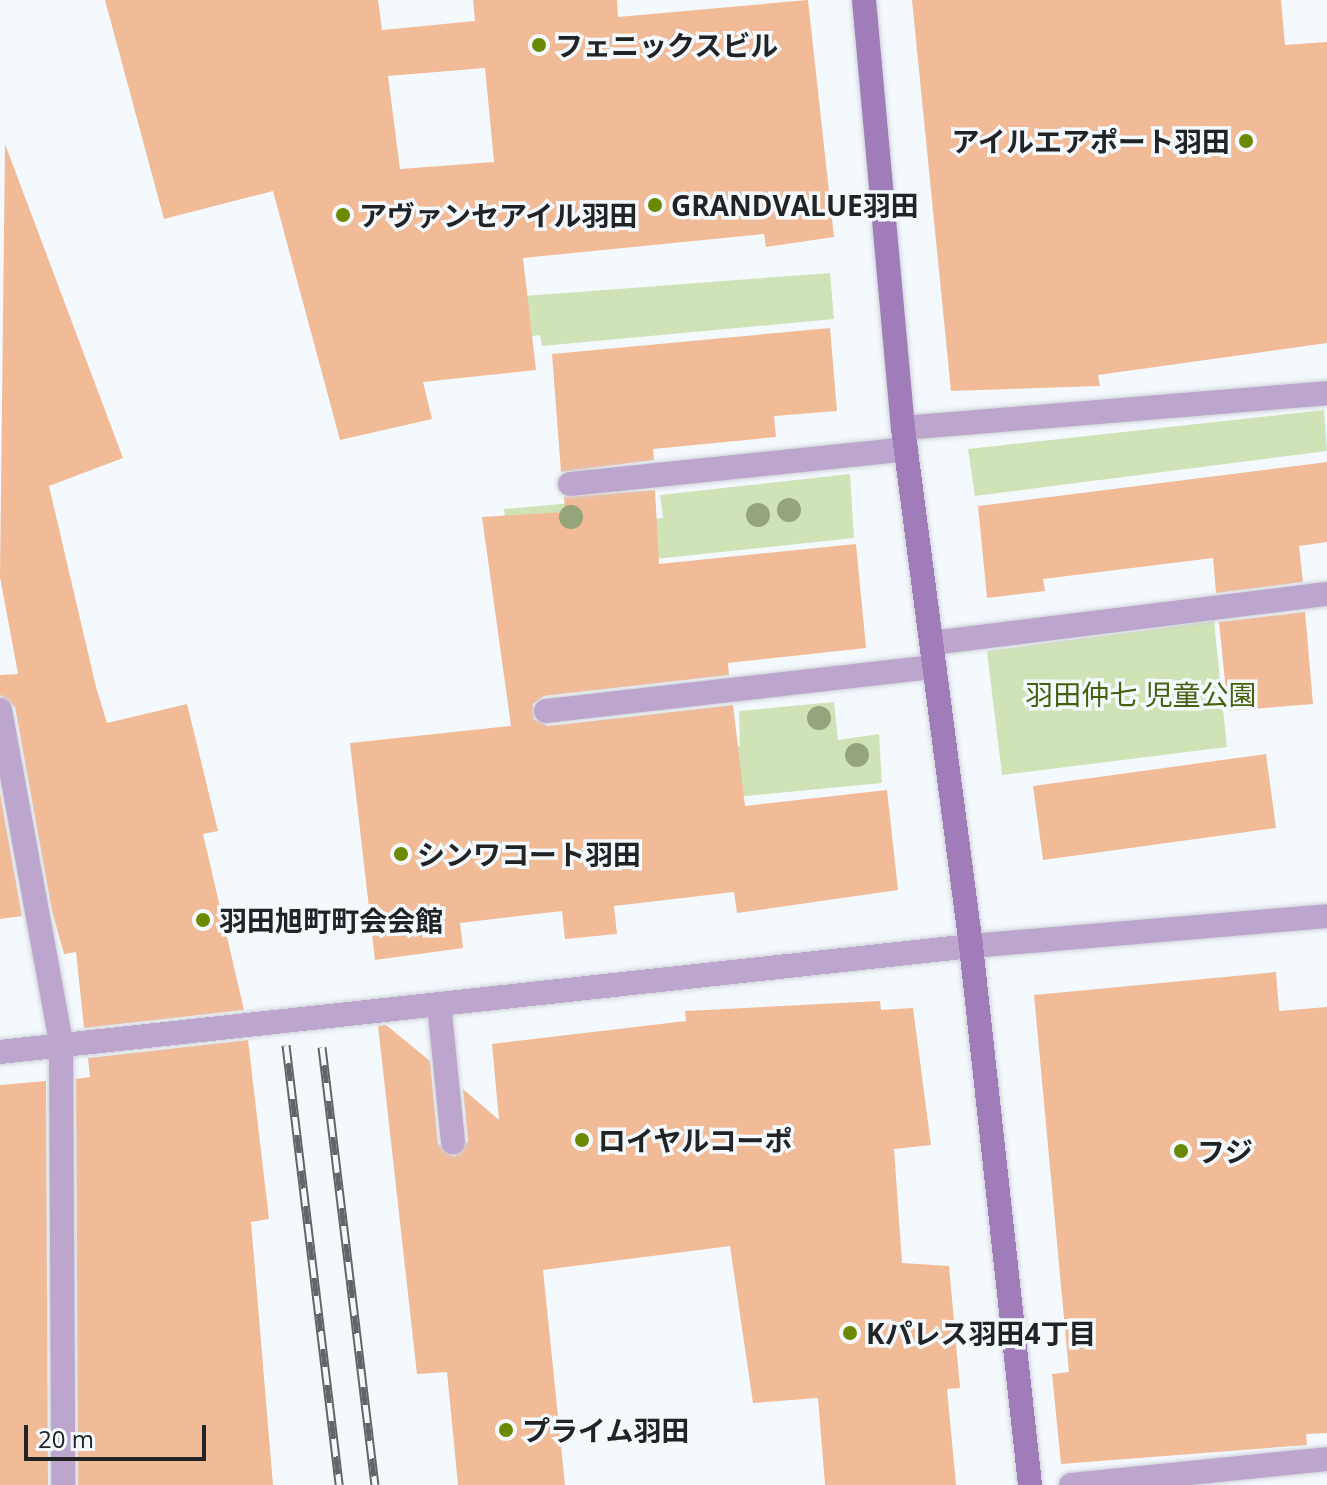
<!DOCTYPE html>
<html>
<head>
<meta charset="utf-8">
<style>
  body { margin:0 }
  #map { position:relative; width:1327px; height:1485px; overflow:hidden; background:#f4f9fe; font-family:"Open Sans","Noto Sans JP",sans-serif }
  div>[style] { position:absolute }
  .green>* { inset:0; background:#d0e3b7 }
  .building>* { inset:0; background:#f1bb98 }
  .roads { filter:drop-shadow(0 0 2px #ced2d7) drop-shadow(0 0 2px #ced2d7) }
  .lane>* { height:24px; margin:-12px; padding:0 12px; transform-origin:12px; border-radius:12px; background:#bda6ce }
  .street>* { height:24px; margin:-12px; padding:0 12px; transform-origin:12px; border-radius:12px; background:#bda6ce }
  .secondary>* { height:24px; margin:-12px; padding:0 12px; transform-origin:12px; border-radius:12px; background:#a07db8 }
  .rail>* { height:9px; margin-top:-4.5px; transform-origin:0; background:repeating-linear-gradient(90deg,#f4f9fe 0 18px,#636669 0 36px); box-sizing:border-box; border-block:2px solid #636669 }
  .trees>* { width:24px; height:24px; margin:-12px; border-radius:50%; background:#95a57a }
  .dots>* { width:22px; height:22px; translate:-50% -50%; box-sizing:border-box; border:4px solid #f4f9fe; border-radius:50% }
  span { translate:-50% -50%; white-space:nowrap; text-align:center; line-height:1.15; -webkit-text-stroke:7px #f4f9fe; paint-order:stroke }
  .poi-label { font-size:28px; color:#212325; font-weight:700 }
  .left { translate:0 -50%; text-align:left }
  .right { translate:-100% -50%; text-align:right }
  .park-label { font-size:28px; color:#47600e }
  .scale { position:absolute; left:24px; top:1425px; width:182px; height:36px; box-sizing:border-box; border:4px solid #212325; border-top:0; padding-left:10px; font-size:24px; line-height:28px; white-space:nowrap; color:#212325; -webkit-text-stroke:6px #f4f9fe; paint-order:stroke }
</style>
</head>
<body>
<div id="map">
  <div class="green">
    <div style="clip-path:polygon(830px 273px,834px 319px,542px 346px,540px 335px,462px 344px,458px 301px)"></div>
    <div style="clip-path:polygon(1324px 410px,1327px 451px,975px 496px,968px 449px)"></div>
    <div style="clip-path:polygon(850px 474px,854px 538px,513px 574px,504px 509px,584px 502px,588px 526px,663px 518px,660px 495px)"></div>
    <div style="clip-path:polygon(1214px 621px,1227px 747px,1002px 775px,987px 651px)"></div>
    <div style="clip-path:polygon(834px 702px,838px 740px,879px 734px,882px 783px,548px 815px,542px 766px,740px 746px,739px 711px)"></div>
  </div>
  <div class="building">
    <div style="clip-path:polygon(evenodd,105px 0,378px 0,382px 30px,475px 21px,473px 0,617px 0,618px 17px,808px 0,834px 237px,766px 247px,764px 234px,523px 258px,536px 370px,423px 382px,432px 419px,340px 440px,273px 191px,164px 219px,105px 0,485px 68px,494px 162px,400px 169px,388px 76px,485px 68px)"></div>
    <div style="clip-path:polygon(912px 0,1281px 0,1285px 45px,1327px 42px,1327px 343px,1098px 375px,1100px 386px,951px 391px)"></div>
    <div style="clip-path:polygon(5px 144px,123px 458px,49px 486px,96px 687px,107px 723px,187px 704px,218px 831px,203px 834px,244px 1010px,84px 1028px,76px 952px,64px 954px,52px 911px,15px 707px,0 695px,0 675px,18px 674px,0 577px)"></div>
    <div style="clip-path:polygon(830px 328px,837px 411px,774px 416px,776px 437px,653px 449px,654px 460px,561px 472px,552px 354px)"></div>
    <div style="clip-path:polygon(1327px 462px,1327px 542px,1299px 546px,1303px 582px,1216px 593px,1213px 558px,1043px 579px,1045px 591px,987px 598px,978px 506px)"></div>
    <div style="clip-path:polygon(655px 490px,659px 564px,856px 544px,866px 648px,728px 663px,729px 675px,544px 696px,533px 704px,534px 719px,548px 726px,733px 705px,745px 806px,887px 790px,898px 890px,737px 913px,734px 892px,614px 906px,617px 934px,565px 939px,562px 911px,460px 923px,463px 948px,375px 960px,350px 743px,511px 726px,482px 517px,565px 512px,564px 497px)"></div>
    <div style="clip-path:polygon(1305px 612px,1313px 704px,1228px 711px,1219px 622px)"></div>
    <div style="clip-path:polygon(1266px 754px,1276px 828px,1043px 860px,1033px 786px)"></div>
    <div style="clip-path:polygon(0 793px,22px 916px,0 919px)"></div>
    <div style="clip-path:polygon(1276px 972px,1279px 1011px,1327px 1007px,1327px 1433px,1306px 1434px,1307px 1445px,1061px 1464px,1052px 1374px,1069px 1372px,1034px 995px)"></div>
    <div style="clip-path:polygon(880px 1001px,881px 1010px,913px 1008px,931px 1145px,894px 1149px,902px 1263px,949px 1266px,960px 1388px,947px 1389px,956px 1485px,825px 1485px,818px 1398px,753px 1403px,730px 1246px,543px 1270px,565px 1485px,458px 1485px,447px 1372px,417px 1374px,378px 1026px,386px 1025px,430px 1061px,438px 1144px,454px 1157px,468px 1141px,463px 1089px,499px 1120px,492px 1044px,686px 1021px,685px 1011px)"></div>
    <div style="clip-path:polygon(248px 1040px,269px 1219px,251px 1222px,273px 1485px,78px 1485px,76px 1079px,90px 1077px,88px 1058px)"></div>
    <div style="clip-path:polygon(46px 1081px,48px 1485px,0 1485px,0 1085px)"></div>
  </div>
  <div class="roads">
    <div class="lane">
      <div style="left:903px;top:428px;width:425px;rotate:-4.7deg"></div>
      <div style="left:570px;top:484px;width:338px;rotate:-5.9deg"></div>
      <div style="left:932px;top:643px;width:398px;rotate:-7.1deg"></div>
      <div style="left:546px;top:711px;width:391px;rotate:-6.5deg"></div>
      <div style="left:439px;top:1004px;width:139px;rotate:84.2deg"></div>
      <div style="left:1071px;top:1485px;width:257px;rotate:-5.8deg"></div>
    </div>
    <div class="street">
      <div style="left:0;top:710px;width:340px;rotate:79.6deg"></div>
      <div style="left:61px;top:1044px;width:441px;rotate:89.7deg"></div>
      <div style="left:0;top:1052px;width:977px;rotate:-6.23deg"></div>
      <div style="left:971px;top:946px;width:357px;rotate:-4.8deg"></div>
    </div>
    <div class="secondary">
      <div style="left:864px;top:0;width:430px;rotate:84.8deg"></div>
      <div style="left:903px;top:428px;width:522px;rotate:82.52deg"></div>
      <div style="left:971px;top:946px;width:542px;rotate:83.75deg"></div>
    </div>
  </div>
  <div class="rail">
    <div style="left:286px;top:1045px;width:443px;rotate:83.1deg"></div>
    <div style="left:322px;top:1047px;width:441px;rotate:83.1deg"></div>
  </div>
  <div class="trees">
    <div style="left:789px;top:510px"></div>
    <div style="left:758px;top:515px"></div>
    <div style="left:571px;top:517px"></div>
    <div style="left:819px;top:718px"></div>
    <div style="left:857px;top:755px"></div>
  </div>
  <div class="dots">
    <div style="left:539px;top:45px;background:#6b8902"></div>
    <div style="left:1246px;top:141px;background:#6b8902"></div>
    <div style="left:655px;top:205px;background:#6b8902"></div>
    <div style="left:343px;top:215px;background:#6b8902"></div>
    <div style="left:401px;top:854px;background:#6b8902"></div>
    <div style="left:203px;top:920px;background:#6b8902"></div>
    <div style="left:582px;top:1140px;background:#6b8902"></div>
    <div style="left:1181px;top:1151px;background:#6b8902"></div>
    <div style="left:850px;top:1333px;background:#6b8902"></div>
    <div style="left:506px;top:1430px;background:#6b8902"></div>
  </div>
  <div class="poi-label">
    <span class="left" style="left:555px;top:45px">フェニックスビル</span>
    <span class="right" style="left:1230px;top:141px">アイルエアポート羽田</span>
    <span class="left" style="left:671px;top:205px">GRANDVALUE羽田</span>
    <span class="left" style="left:359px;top:215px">アヴァンセアイル羽田</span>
    <span class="left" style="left:417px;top:854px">シンワコート羽田</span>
    <span class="left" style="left:219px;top:920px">羽田旭町町会会館</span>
    <span class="left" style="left:598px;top:1140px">ロイヤルコーポ</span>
    <span class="left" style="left:1197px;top:1151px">フジ</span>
    <span class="left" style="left:866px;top:1333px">Kパレス羽田4丁目</span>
    <span class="left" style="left:522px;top:1430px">プライム羽田</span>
  </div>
  <div class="park-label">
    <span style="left:1141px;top:694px">羽田仲七 児童公園</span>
  </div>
  <div class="scale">20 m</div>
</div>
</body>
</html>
